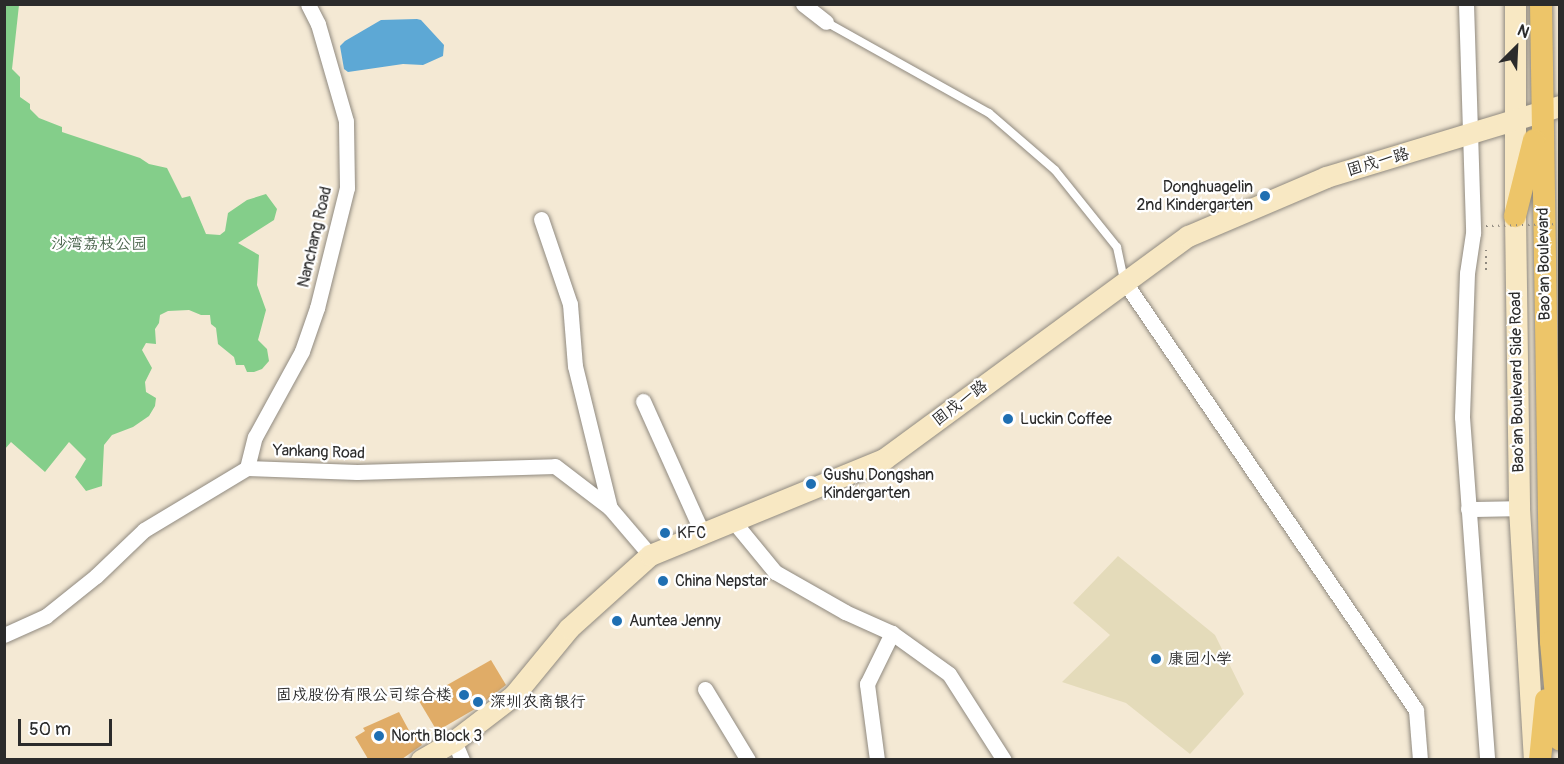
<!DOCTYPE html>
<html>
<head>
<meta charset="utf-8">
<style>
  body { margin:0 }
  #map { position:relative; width:1564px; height:764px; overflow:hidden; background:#f4e9d4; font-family:Pangolin,"LXGW WenKai TC",sans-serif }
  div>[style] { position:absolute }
  .built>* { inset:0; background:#e4dbba }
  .green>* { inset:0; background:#84ce8a }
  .water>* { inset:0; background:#5da8d5 }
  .building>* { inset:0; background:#e0ac67 }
  .path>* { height:2px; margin-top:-1px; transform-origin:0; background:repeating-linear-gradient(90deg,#908a80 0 1.5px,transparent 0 6px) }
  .roads { filter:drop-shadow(0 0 2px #908a80) drop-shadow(0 0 2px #908a80) }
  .lane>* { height:8px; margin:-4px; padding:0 4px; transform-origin:4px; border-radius:4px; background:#fff }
  .street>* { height:15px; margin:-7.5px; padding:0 7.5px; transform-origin:7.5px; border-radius:7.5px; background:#fff }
  .secondary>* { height:21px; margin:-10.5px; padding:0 10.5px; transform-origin:10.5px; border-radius:10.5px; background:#f8e8c3 }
  .primary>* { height:22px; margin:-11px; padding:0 11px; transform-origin:11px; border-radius:11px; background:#edc569 }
  .path-bridge>* { height:2px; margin-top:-1px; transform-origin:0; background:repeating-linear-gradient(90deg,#908a80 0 1.5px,transparent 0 6px) }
  .dots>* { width:16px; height:16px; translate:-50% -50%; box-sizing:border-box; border:3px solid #fff; border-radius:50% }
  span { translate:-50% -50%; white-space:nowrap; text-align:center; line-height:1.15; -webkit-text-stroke:4.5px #fff; paint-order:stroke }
  .street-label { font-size:16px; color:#2b2b2b }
  .poi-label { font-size:16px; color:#2b2b2b }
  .right { translate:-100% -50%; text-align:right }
  .left { translate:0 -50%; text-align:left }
  .park-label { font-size:16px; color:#4a644c }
  .frame { position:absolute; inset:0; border:6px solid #2b2b2b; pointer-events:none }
  .north { position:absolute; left:1486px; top:18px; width:60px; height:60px; -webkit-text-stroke:4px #fff; paint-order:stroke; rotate:24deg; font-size:16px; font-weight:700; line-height:24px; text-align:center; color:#2b2b2b }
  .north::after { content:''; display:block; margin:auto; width:21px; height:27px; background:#2b2b2b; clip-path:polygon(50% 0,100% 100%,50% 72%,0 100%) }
  .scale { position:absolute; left:18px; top:719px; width:94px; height:27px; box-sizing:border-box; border:3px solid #2b2b2b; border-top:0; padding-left:8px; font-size:18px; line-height:21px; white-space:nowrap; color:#2b2b2b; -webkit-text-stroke:4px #fff; paint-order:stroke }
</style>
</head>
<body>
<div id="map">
  <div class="built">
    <div style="clip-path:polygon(1118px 556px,1215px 635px,1244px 694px,1190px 754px,1126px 703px,1062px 682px,1110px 635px,1073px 603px)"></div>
  </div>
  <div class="green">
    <div style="clip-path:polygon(19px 5px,12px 69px,20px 77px,20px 97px,30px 104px,30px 109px,39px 118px,62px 127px,62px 132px,140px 158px,149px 164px,167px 168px,182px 198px,190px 196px,206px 234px,220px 235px,225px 231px,228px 213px,247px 200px,266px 194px,277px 209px,274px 220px,238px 243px,259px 255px,257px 285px,266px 310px,258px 340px,267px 349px,269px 361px,262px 369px,254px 372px,247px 372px,244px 365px,236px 365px,234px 357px,218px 344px,216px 328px,211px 324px,210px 315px,201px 315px,189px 310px,168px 311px,160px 315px,159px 323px,155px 329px,156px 344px,146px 343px,142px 350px,152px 368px,145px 382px,146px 392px,156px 398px,155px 406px,149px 416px,133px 427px,112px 435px,104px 445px,102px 486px,86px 491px,75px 477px,86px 459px,69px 442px,45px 472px,11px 442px,5px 449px,4px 5px)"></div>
  </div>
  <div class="water">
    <div style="clip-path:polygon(417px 19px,421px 20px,444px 45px,443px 56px,423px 65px,403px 64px,348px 72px,344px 69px,340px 46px,345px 41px,381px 20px)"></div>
  </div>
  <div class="building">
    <div style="clip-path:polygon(491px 660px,506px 685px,475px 709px,437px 731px,419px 701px)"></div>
    <div style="clip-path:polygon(399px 712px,412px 736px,416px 734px,422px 745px,402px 759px,368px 759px,355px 737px,365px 731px,363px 728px)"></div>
  </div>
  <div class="path">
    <div style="left:1486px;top:250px;width:21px;rotate:90deg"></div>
  </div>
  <div class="roads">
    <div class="lane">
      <div style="left:826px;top:22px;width:187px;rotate:29.2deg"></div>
      <div style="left:989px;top:113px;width:87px;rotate:40.8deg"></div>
      <div style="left:1055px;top:170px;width:99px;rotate:51.2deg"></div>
      <div style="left:1117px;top:247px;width:34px;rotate:78deg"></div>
    </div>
    <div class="street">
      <div style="left:803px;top:4px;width:29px;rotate:38deg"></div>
      <div style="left:1466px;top:4px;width:229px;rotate:88.2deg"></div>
      <div style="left:1473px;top:233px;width:40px;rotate:98.5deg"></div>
      <div style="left:1467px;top:273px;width:144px;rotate:92deg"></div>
      <div style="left:1462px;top:417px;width:344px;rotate:85.8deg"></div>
      <div style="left:541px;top:219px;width:90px;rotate:71.2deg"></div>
      <div style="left:570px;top:304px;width:62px;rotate:85.4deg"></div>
      <div style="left:575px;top:366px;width:146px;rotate:76.2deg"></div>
      <div style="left:1124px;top:281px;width:519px;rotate:55.76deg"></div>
      <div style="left:1416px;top:710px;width:50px;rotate:85.4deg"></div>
      <div style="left:643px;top:401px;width:144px;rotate:65.8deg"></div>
      <div style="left:247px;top:468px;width:32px;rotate:-76deg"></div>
      <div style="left:255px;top:437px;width:98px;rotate:-61.3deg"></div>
      <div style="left:302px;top:351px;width:46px;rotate:-70.8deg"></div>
      <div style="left:317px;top:308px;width:124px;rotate:-76deg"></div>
      <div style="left:347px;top:188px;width:67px;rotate:-90.9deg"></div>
      <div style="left:346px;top:121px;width:101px;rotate:-106.1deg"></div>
      <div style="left:318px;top:24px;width:22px;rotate:-117deg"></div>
      <div style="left:1468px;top:509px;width:51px;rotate:-1.1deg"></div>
      <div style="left:734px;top:522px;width:65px;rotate:50.6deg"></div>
      <div style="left:775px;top:572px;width:81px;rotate:29.7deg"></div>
      <div style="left:845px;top:612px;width:51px;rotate:24.1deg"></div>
      <div style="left:892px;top:633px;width:70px;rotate:35.7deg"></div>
      <div style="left:949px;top:674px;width:102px;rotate:57.4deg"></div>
      <div style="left:4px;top:635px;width:46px;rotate:-24.3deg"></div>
      <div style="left:46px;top:616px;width:64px;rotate:-38.7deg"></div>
      <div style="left:96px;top:576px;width:66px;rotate:-43.8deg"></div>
      <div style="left:144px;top:530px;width:120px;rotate:-31deg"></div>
      <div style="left:247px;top:468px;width:110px;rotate:2.1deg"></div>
      <div style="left:357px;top:472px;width:198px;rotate:-1.7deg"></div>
      <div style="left:555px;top:466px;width:69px;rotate:37.4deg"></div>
      <div style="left:610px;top:508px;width:62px;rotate:49.6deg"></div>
      <div style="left:705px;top:689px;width:83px;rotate:58.8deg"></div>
      <div style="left:454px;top:741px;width:21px;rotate:67deg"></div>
      <div style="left:877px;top:760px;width:77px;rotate:-97.5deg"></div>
      <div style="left:867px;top:684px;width:57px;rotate:-63.9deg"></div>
    </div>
    <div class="secondary">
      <div style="left:1515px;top:4px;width:212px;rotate:90deg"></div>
      <div style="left:1515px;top:216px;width:292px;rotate:89.2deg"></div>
      <div style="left:1519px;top:508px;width:251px;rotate:86.6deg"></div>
      <div style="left:421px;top:760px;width:38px;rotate:-30deg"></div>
      <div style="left:454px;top:741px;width:76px;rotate:-37.5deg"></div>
      <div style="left:514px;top:695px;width:87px;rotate:-50.6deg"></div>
      <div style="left:569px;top:628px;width:109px;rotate:-42deg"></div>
      <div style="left:650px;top:555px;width:253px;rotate:-22.3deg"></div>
      <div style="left:884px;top:459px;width:377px;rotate:-36.3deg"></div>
      <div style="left:1188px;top:236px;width:150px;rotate:-23.1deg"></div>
      <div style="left:1326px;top:177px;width:245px;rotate:-16.9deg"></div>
    </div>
    <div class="primary">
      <div style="left:1541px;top:4px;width:638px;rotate:89.1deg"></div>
      <div style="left:1551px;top:642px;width:98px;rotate:84.8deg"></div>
      <div style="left:1515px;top:216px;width:78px;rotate:-76deg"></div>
      <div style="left:1540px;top:760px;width:60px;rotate:-84.3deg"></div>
    </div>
  </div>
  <div class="path-bridge">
    <div style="left:1486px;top:226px;width:74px;rotate:-1.5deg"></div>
  </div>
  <div class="dots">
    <div style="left:1265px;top:196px;background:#1f6fb2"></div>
    <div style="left:1008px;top:419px;background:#1f6fb2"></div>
    <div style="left:811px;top:484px;background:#1f6fb2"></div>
    <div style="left:665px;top:533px;background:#1f6fb2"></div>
    <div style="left:663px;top:581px;background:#1f6fb2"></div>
    <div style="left:617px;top:621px;background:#1f6fb2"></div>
    <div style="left:1156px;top:659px;background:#1f6fb2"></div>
    <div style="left:464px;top:695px;background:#1f6fb2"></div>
    <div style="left:478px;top:702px;background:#1f6fb2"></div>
    <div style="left:379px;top:736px;background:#1f6fb2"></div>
  </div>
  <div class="street-label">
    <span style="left:1378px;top:162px;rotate:-16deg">固戍一路</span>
    <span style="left:315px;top:237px;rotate:-77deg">Nanchang Road</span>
    <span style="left:1544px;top:264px;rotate:-91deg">Bao'an Boulevard</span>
    <span style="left:1517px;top:382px;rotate:-91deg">Bao'an Boulevard Side Road</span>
    <span style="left:960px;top:403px;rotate:-37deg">固戍一路</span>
    <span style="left:319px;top:452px;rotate:2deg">Yankang Road</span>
  </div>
  <div class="poi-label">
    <span class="right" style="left:1253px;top:196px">Donghuagelin<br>2nd Kindergarten</span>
    <span class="left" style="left:1020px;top:419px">Luckin Coffee</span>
    <span class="left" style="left:823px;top:484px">Gushu Dongshan<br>Kindergarten</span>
    <span class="left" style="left:677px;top:533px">KFC</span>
    <span class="left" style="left:675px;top:581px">China Nepstar</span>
    <span class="left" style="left:629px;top:621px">Auntea Jenny</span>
    <span class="left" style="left:1168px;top:659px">康园小学</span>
    <span class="right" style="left:452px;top:695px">固戍股份有限公司综合楼</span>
    <span class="left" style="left:490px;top:702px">深圳农商银行</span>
    <span class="left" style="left:391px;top:736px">North Block 3</span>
  </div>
  <div class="park-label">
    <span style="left:99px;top:244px">沙湾荔枝公园</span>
  </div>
  <div class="frame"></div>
  <div class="north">N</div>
  <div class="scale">50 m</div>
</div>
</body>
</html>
